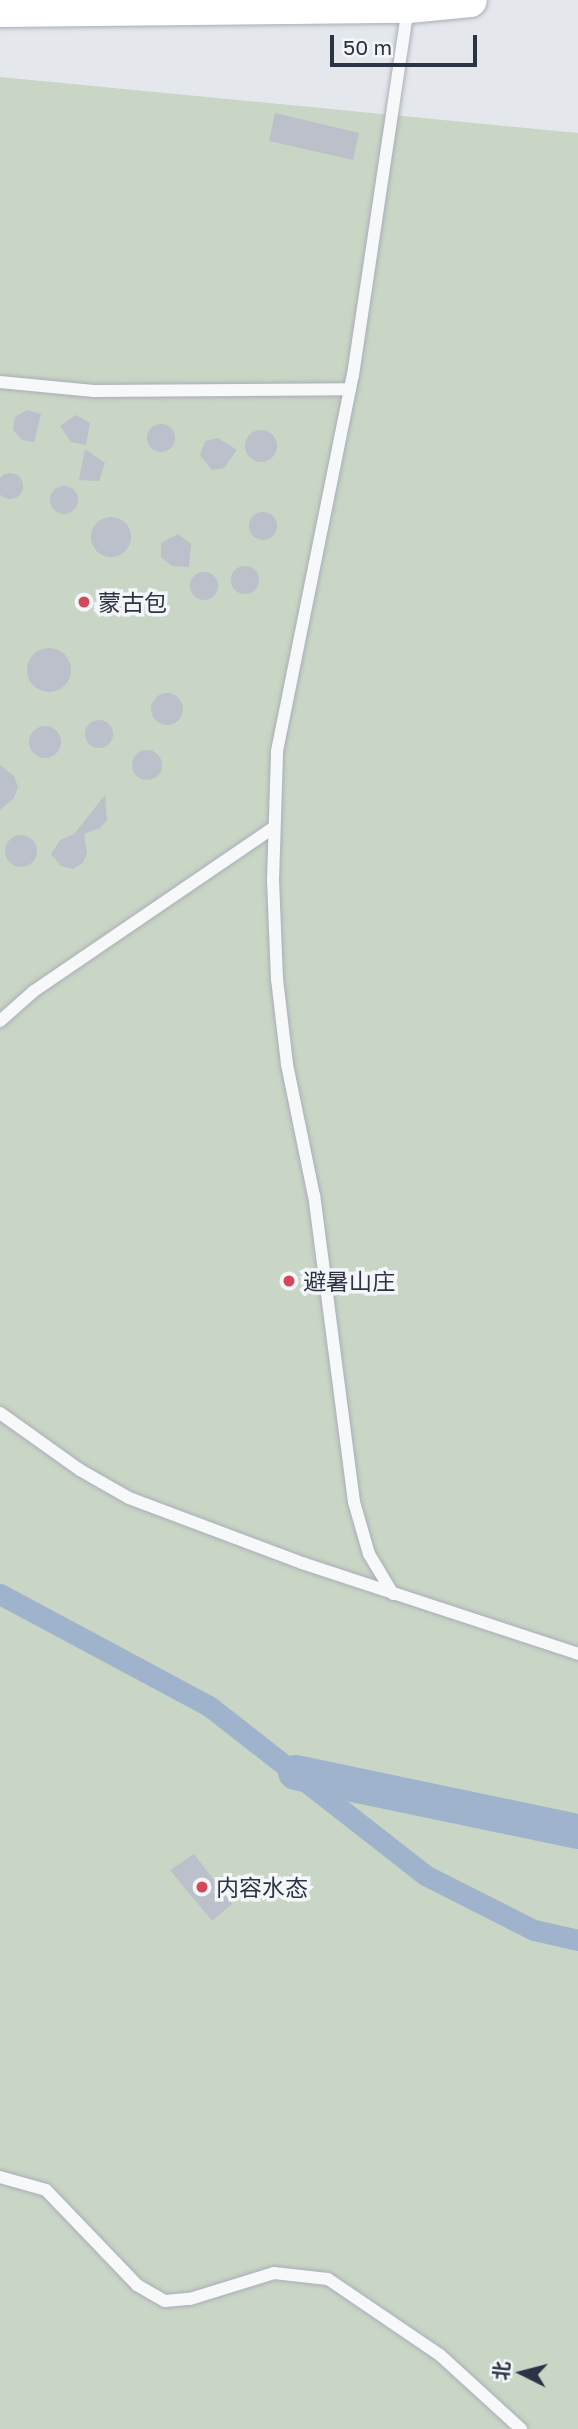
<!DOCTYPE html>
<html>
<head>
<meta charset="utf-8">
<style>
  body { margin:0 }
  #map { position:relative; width:578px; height:2429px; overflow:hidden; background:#e4e7ec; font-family:"Golos Text","Noto Sans SC",sans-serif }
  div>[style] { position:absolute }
  .green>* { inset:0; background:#c9d6c5 }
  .canal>* { height:21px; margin:-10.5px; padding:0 10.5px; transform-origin:10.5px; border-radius:10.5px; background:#9fb4cc }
  .river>* { height:35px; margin:-17.5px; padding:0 17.5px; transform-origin:17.5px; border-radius:17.5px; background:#9fb4cc }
  .building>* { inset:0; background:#bbc0ca }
  .round { border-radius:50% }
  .roads { filter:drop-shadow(0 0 2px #a9aeb7) drop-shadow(0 0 2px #a9aeb7) }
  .lane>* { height:12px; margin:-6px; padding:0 6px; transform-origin:6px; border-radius:6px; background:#f7f8fa }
  .secondary>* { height:33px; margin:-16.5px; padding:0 16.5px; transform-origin:16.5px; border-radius:16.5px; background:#fff }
  .dots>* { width:19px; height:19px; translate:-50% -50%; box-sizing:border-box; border:4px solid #f4f6f9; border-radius:50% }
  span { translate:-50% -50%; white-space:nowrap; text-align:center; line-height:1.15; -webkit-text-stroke:7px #f4f6f9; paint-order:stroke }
  .poi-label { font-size:23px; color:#2b3445 }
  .left { translate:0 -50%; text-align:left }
  .north { position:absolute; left:487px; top:2338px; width:70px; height:70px; -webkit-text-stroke:5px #f4f6f9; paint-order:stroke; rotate:276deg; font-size:19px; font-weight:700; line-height:28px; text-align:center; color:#2b3445 }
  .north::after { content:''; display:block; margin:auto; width:24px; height:32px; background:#2b3445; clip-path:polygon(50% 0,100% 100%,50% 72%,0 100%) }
  .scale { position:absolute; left:330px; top:35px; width:147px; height:32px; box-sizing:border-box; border:4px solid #2b3445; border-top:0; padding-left:9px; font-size:21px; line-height:24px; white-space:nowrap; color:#2b3445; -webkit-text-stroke:5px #f4f6f9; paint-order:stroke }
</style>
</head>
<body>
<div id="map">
  <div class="green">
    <div style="clip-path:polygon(0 77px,578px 133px,578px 2429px,0 2429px)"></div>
  </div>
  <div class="canal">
    <div style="left:0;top:1594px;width:237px;rotate:28.2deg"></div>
    <div style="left:209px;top:1706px;width:274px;rotate:38deg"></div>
    <div style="left:425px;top:1875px;width:122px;rotate:26.8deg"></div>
    <div style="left:534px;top:1930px;width:45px;rotate:12.8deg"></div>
  </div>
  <div class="river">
    <div style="left:295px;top:1772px;width:289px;rotate:11.8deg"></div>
  </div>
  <div class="building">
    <div style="clip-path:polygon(275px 113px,359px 133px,353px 160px,269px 141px)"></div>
    <div style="clip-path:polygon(27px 410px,41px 414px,34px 442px,22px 440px,13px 430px,15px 417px)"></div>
    <div style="clip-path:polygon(76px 415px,90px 423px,86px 445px,71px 442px,60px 426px)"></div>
    <div class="round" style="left:147px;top:424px;width:28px;height:28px"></div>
    <div class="round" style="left:245px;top:430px;width:32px;height:32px"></div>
    <div style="clip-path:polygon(218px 438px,237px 450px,224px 468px,212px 470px,200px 455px,205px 441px)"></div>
    <div style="clip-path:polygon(85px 449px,105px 463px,99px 481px,79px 480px)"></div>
    <div class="round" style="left:-3px;top:473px;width:26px;height:26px"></div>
    <div class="round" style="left:50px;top:486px;width:28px;height:28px"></div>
    <div class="round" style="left:249px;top:512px;width:28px;height:28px"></div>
    <div class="round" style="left:91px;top:517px;width:40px;height:40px"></div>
    <div style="clip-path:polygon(178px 534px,191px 544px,189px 567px,172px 566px,161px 557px,161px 543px)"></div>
    <div class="round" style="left:231px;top:566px;width:28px;height:28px"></div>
    <div class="round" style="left:190px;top:572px;width:28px;height:28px"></div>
    <div class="round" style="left:27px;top:648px;width:44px;height:44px"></div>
    <div class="round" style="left:151px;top:693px;width:32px;height:32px"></div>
    <div class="round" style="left:85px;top:720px;width:28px;height:28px"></div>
    <div class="round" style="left:29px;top:726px;width:32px;height:32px"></div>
    <div class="round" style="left:132px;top:750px;width:30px;height:30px"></div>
    <div style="clip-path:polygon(0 765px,14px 776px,18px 787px,14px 798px,0 810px)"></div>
    <div style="clip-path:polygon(105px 795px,107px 820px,100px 828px,84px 834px,87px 853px,83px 863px,73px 869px,61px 866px,51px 854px,60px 840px,74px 834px)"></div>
    <div class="round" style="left:5px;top:835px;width:32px;height:32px"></div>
    <div style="clip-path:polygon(194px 1854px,232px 1904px,212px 1921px,170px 1870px)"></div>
  </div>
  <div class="roads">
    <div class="lane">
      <div style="left:0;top:382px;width:94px;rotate:5.5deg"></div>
      <div style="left:94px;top:391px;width:256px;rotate:-0.4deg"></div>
      <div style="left:0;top:1021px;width:45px;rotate:-41.4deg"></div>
      <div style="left:34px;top:991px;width:289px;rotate:-34.3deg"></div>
      <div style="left:0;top:1413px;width:98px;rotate:35.5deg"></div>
      <div style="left:80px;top:1470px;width:56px;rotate:29.7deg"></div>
      <div style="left:129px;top:1498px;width:185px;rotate:20.6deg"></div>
      <div style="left:302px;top:1563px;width:291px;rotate:18.2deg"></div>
      <div style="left:393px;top:1594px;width:47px;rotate:-121deg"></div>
      <div style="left:369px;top:1554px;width:54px;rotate:-106.1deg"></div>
      <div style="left:354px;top:1502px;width:309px;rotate:-97.4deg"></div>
      <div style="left:314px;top:1196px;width:135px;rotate:-101.6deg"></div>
      <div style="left:287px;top:1064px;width:86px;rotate:-96.7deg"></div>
      <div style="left:277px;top:979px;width:98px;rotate:-92.3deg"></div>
      <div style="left:273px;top:881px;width:130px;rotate:-88.2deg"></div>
      <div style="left:277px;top:751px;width:384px;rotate:-78.6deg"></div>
      <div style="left:353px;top:375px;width:373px;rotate:-81.5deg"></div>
      <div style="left:0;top:2177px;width:48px;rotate:15.8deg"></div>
      <div style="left:46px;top:2190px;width:132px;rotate:46.2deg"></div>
      <div style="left:137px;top:2285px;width:32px;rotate:30deg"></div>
      <div style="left:165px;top:2301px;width:25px;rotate:-5deg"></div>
      <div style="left:190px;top:2299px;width:88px;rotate:-17.2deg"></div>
      <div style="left:274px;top:2273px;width:54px;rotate:6.3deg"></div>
      <div style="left:328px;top:2279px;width:135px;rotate:34.2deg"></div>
      <div style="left:440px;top:2355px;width:110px;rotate:42.4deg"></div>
    </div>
    <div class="secondary">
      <div style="left:0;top:10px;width:408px;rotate:-0.6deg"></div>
      <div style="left:408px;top:6px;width:62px;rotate:-5.5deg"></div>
    </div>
  </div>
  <div class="dots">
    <div style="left:84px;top:602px;background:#d1495b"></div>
    <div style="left:289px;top:1281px;background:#d1495b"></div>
    <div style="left:202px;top:1887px;background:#d1495b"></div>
  </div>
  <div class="poi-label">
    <span class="left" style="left:98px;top:602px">蒙古包</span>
    <span class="left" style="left:303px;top:1281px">避暑山庄</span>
    <span class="left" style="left:216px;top:1887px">内容水态</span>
  </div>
  <div class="north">北</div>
  <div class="scale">50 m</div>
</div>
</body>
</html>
